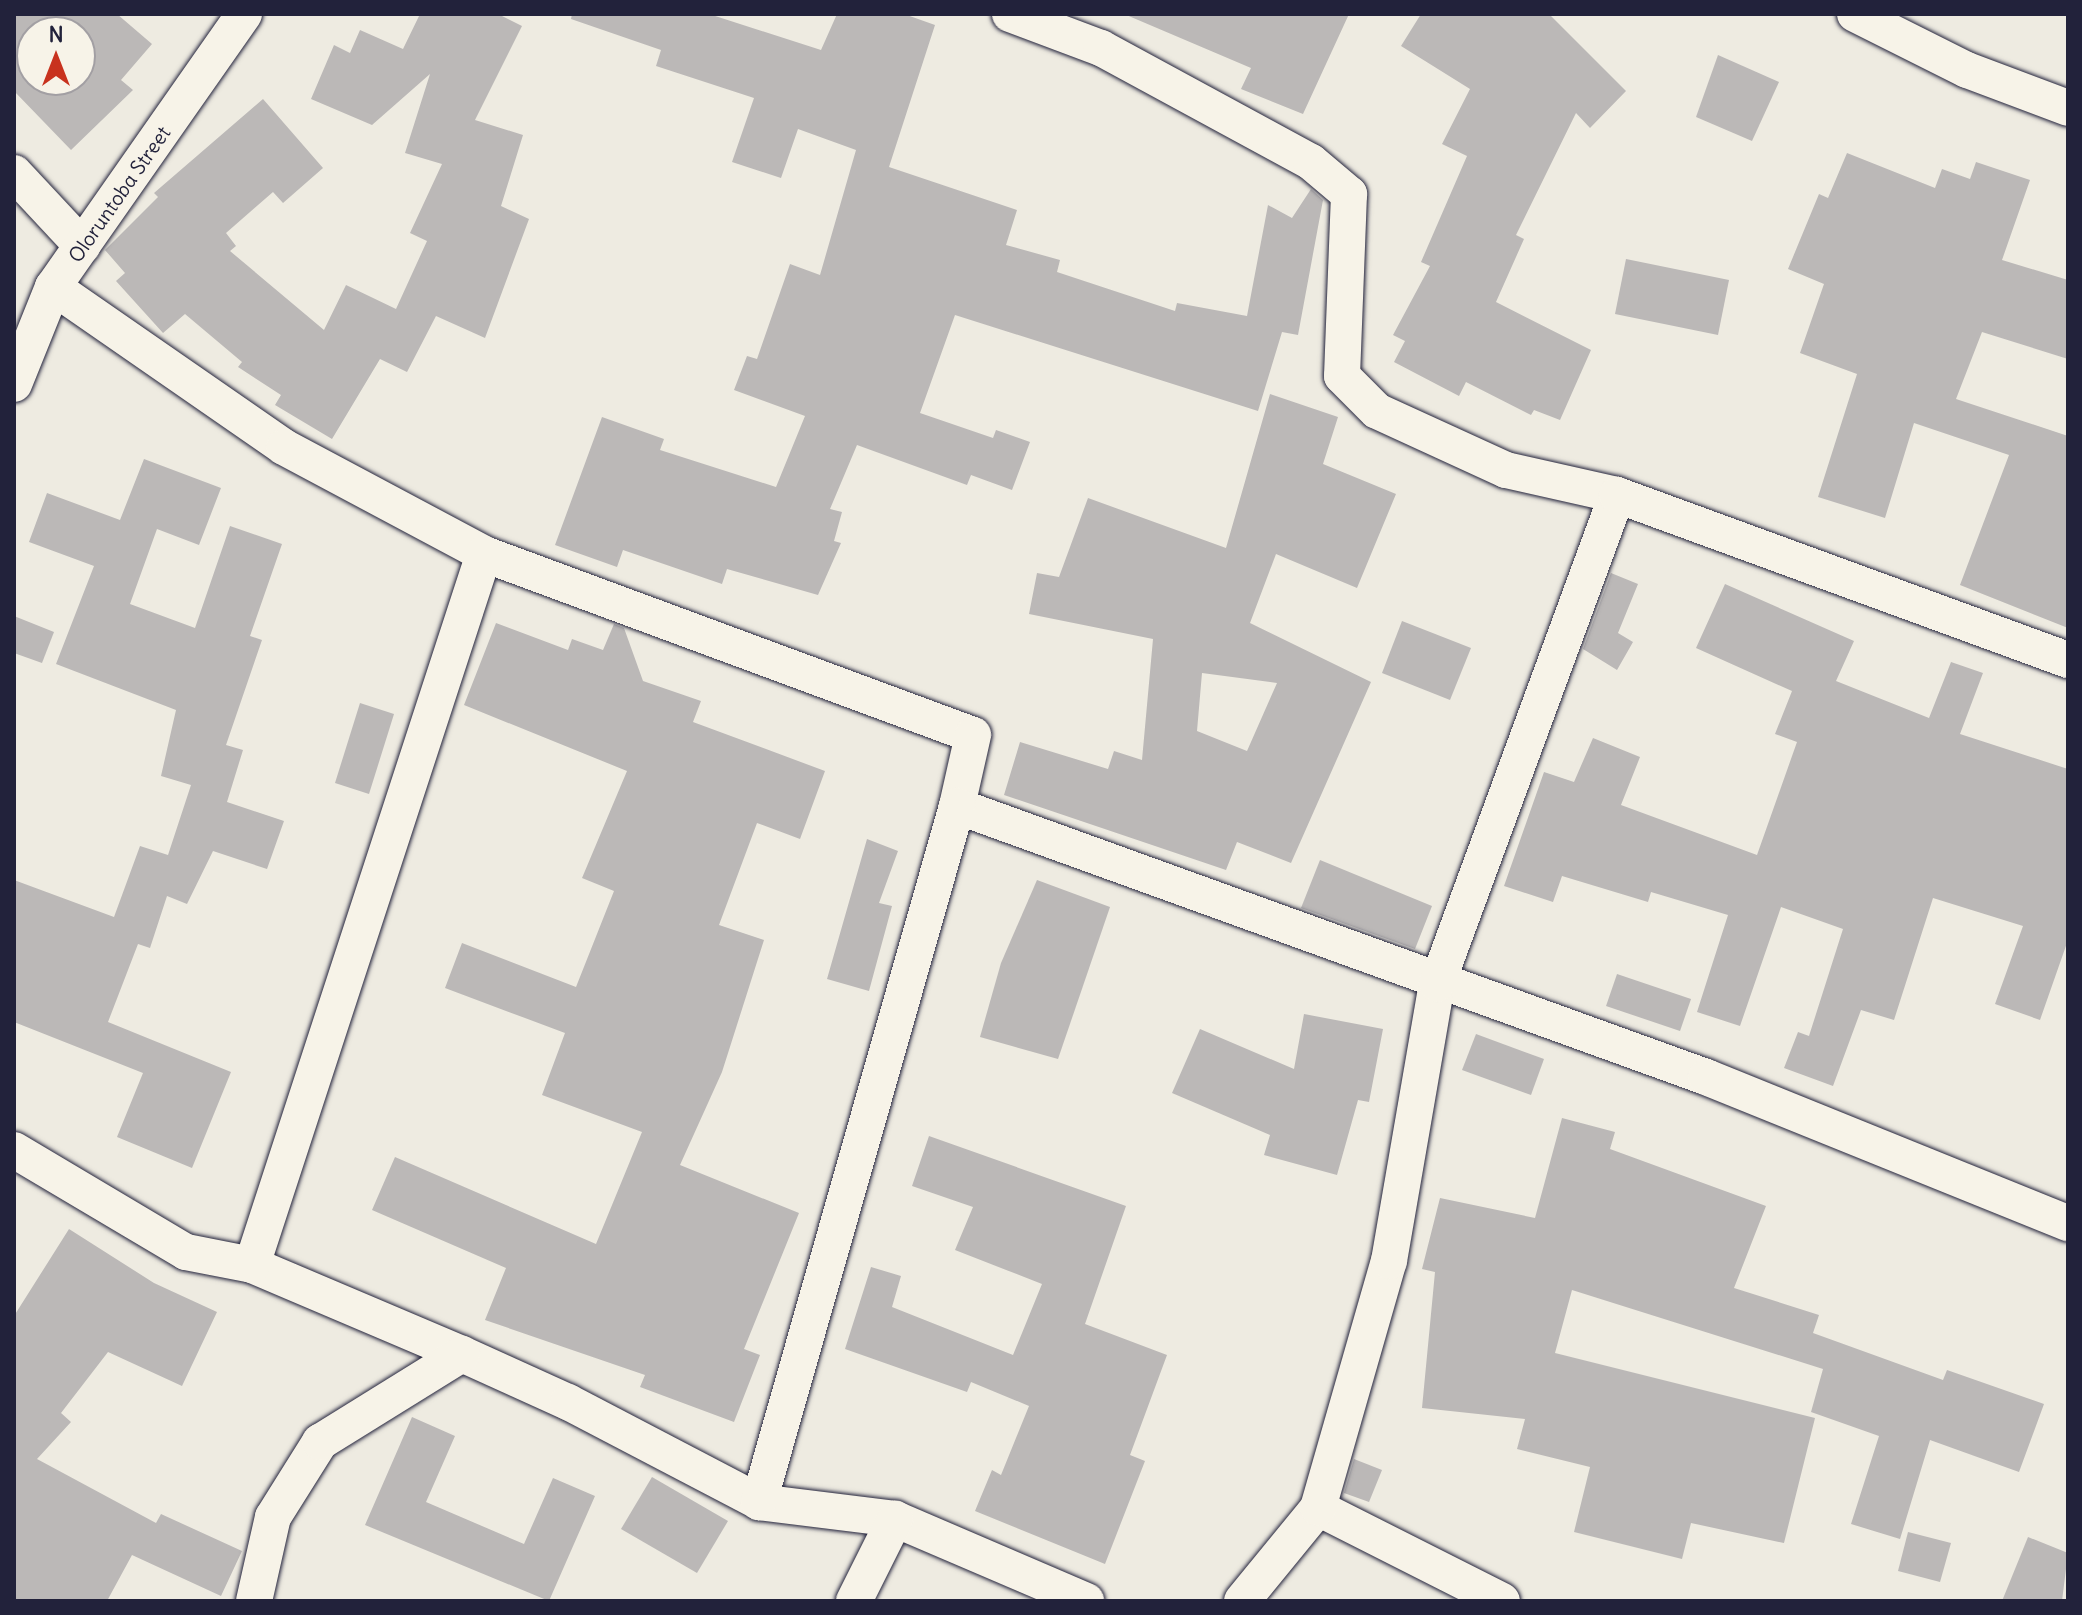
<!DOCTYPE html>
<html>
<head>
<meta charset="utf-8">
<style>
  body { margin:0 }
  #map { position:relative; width:2082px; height:1615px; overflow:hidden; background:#eeebe1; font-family:Delius,sans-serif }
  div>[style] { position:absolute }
  .building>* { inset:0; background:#bbb8b7 }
  .roads { filter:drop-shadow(0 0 2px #22223b) drop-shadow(0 0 2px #22223b) }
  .minor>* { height:36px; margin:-18px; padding:0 18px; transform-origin:18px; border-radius:18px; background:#f7f3e8 }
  span { translate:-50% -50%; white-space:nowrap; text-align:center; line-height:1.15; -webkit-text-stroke:8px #f7f3e8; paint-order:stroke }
  .street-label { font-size:20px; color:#22223b }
  .frame { position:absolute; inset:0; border:16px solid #22223b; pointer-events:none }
  .north { position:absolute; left:16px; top:16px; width:80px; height:80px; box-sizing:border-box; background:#f7f3e8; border:2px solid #a29fa3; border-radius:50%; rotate:0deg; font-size:22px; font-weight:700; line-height:32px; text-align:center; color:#22223b }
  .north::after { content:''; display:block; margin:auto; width:28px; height:36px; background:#c8321e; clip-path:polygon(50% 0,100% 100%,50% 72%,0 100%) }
</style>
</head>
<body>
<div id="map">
  <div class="building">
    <div style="clip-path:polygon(evenodd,14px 14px,117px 14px,152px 44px,121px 80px,133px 90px,71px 150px,14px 91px,14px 14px,32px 32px,80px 32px,80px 80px,32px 80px,32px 32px)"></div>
    <div style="clip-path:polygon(420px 14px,498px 14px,522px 26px,475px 120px,523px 135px,501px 206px,529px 219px,485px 338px,436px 316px,407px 372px,380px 359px,332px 439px,275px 405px,281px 395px,238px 367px,242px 362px,185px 314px,163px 333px,116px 281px,125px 273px,105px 250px,158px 197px,154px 193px,263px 99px,323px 168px,283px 203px,273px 192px,226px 233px,236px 246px,230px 251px,324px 330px,346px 285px,396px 309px,427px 241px,410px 233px,442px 164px,405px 153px,430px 74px,372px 125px,311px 99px,334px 45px,350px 53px,360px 30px,403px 49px)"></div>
    <div style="clip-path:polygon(572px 14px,709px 14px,821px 50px,837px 14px,904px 14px,935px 25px,889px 167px,1017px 210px,1006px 245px,1060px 260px,1057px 272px,1175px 311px,1177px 303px,1247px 316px,1268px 205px,1292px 218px,1311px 189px,1323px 200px,1298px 335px,1282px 332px,1258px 411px,955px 315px,920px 413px,993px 438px,996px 430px,1030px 442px,1012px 490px,971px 475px,967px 485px,857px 445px,830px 509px,842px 512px,834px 541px,841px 543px,818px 595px,727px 569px,722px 584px,623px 550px,617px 567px,555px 545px,602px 417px,664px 439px,660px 450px,776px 487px,805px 416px,734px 390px,747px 356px,757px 359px,790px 264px,820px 275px,856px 150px,798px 129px,781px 178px,732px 162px,754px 98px,656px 66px,661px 50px,571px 19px)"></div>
    <div style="clip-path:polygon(1124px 14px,1349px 14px,1303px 114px,1241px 89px,1251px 68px)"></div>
    <div style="clip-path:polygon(1421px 14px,1549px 14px,1626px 91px,1590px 128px,1576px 113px,1516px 235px,1524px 239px,1496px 302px,1591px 350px,1560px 420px,1534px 410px,1531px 415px,1466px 382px,1459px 396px,1394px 362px,1405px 341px,1393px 335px,1430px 266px,1421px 262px,1467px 156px,1442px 144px,1470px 89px,1401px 46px)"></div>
    <div style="clip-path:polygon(1718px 55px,1779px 82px,1752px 141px,1696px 117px)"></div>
    <div style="clip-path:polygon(1847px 153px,1935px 188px,1942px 169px,1970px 179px,1976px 162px,2030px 180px,2002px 260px,2068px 280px,2068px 359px,1982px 332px,1956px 399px,2068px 436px,2068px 628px,1960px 585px,2009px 455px,1914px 423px,1885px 518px,1818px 497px,1857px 374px,1800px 353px,1824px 284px,1788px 269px,1819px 194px,1828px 198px)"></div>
    <div style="clip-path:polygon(1626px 259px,1729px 280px,1718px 335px,1615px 314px)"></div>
    <div style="clip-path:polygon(evenodd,1270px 394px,1338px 417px,1323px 464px,1396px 494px,1357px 588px,1276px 554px,1250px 623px,1371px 682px,1291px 863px,1237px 842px,1226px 870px,1004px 795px,1020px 742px,1108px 769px,1114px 751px,1142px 760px,1153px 639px,1029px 614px,1037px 573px,1059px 577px,1088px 498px,1226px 548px,1270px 394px,1202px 673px,1277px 683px,1247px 751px,1197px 731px,1202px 673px)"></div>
    <div style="clip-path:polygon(144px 459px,221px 488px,199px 545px,157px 529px,130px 604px,195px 628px,230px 526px,282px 544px,250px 636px,262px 640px,226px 745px,243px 750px,227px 802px,284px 821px,267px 869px,213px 851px,187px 904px,167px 896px,150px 948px,138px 944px,108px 1022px,231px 1072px,192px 1168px,117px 1137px,143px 1073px,14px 1022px,14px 880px,114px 917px,140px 846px,168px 855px,191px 785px,161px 776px,176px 710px,56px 664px,94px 566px,29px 542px,47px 493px,120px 520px)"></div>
    <div style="clip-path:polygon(1611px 573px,1638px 584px,1618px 633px,1633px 642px,1617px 670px,1583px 649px)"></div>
    <div style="clip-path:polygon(1725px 584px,1854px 641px,1836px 681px,1929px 718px,1951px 662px,1983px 673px,1960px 734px,2068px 769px,2068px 940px,2040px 1020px,1995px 1004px,2023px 926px,1933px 898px,1894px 1020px,1861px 1010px,1833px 1086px,1784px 1068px,1798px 1032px,1809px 1036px,1843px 929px,1781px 907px,1740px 1026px,1697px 1012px,1728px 915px,1651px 892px,1648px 902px,1562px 876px,1553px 902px,1504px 886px,1544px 772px,1574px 782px,1593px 738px,1640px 757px,1621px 805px,1757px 855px,1797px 742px,1775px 734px,1792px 691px,1696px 648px)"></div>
    <div style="clip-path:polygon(14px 616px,54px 632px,42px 663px,14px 653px)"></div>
    <div style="clip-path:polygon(1402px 621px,1471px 648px,1450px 700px,1382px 673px)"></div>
    <div style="clip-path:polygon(496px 623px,568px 650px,572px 639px,603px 650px,614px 624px,624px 628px,643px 681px,701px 701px,693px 722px,825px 771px,800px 839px,757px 823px,719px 925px,764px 940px,722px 1072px,680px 1165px,799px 1213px,744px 1349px,760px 1355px,734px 1422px,640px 1387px,645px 1375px,485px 1320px,506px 1268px,372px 1210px,395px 1157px,596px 1244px,642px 1132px,542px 1095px,565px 1033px,445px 988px,462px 943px,576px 987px,614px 891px,582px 878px,627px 771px,464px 705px)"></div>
    <div style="clip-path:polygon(360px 703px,394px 714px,369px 794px,335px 783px)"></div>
    <div style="clip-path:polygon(867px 839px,898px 851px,879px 903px,892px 906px,869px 991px,827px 979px)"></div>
    <div style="clip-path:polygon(1320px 860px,1432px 906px,1415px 949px,1301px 908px)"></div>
    <div style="clip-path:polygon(1037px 880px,1110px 907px,1058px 1059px,980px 1037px,1001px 963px)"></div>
    <div style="clip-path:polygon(1617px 974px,1691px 999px,1680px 1031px,1606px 1006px)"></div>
    <div style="clip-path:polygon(1304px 1014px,1383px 1029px,1369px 1102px,1358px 1100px,1337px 1175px,1264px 1155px,1270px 1135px,1172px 1093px,1200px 1029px,1294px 1069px)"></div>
    <div style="clip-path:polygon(1476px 1034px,1544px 1059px,1531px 1095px,1462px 1070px)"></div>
    <div style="clip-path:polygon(1562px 1118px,1615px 1132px,1610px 1149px,1766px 1206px,1734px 1288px,1819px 1315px,1813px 1333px,1943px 1380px,1947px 1370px,2044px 1404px,2019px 1472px,1930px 1440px,1900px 1539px,1851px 1524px,1879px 1436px,1811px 1412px,1823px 1369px,1572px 1290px,1555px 1353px,1815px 1418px,1784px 1543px,1691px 1523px,1682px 1559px,1574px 1532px,1590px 1467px,1517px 1449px,1525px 1419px,1422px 1408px,1435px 1272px,1422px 1269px,1440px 1198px,1535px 1218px)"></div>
    <div style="clip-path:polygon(929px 1136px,1126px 1206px,1085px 1324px,1167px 1355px,1130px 1455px,1145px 1461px,1105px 1564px,975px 1511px,992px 1470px,1001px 1475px,1029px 1406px,971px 1382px,967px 1392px,845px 1349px,871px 1267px,901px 1276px,892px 1307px,1013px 1355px,1042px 1284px,955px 1250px,973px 1207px,912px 1186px)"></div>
    <div style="clip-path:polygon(69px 1229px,154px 1283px,217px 1312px,182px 1386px,108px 1352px,61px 1413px,71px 1422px,37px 1459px,156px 1523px,161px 1514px,242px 1551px,221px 1596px,132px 1555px,107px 1601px,14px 1601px,14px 1316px)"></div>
    <div style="clip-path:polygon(412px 1417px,455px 1436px,426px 1502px,524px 1544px,553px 1478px,595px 1496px,549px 1601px,365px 1525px)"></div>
    <div style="clip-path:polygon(1354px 1459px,1382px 1470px,1369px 1502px,1344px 1493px)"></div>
    <div style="clip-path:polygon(652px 1477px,728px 1521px,697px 1573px,621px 1529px)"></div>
    <div style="clip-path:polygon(1908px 1532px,1951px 1543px,1940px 1582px,1898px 1571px)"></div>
    <div style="clip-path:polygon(2028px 1537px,2068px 1553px,2062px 1601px,2002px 1601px)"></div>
  </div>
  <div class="roads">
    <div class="minor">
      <div style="left:1010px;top:14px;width:97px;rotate:20.5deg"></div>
      <div style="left:1101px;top:48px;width:239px;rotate:28.5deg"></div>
      <div style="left:1311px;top:162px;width:50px;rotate:40.1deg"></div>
      <div style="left:1349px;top:194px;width:182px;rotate:92.2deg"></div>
      <div style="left:1342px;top:376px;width:49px;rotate:45deg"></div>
      <div style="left:1377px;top:411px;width:142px;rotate:24.6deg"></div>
      <div style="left:1506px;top:470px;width:114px;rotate:12.7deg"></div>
      <div style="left:1855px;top:14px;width:125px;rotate:26.6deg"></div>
      <div style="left:1967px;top:70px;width:108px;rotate:20.6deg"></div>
      <div style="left:14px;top:173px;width:100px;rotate:47deg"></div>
      <div style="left:53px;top:287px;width:281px;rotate:34.7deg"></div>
      <div style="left:284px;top:447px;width:227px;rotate:28.1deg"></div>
      <div style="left:484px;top:554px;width:521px;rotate:20.31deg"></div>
      <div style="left:973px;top:735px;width:73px;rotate:102.7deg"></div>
      <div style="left:957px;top:806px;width:797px;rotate:19.89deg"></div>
      <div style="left:1706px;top:1077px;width:390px;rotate:22deg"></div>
      <div style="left:14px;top:384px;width:105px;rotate:-68.1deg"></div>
      <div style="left:53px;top:287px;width:333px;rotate:-55deg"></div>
      <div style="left:14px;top:1150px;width:200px;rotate:30.7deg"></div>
      <div style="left:186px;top:1252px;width:67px;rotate:11.1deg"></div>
      <div style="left:252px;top:1265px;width:228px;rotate:23deg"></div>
      <div style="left:462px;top:1354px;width:116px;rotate:24.4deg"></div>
      <div style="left:568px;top:1402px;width:216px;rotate:27.6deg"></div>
      <div style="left:759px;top:1502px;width:137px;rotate:7.1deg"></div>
      <div style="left:895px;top:1519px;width:208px;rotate:23.2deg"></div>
      <div style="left:252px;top:1265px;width:748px;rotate:-71.93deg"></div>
      <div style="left:759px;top:1502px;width:724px;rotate:-74.12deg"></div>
      <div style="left:1318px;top:1508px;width:206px;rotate:26.8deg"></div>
      <div style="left:254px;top:1601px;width:86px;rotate:-77.3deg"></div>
      <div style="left:273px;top:1517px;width:89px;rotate:-57.9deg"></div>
      <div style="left:320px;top:1442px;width:167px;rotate:-31.8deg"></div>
      <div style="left:854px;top:1601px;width:92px;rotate:-63.4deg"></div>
      <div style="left:1242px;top:1601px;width:120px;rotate:-50.7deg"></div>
      <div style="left:1318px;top:1508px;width:257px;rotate:-74deg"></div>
      <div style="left:1389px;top:1261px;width:281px;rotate:-80.2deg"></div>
      <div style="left:1437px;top:984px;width:521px;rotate:-69.79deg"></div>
      <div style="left:1617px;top:495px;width:480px;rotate:20.1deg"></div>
    </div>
  </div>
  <div class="street-label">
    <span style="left:119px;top:194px;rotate:-55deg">Oloruntoba Street</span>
  </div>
  <div class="frame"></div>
  <div class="north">N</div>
</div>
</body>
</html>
